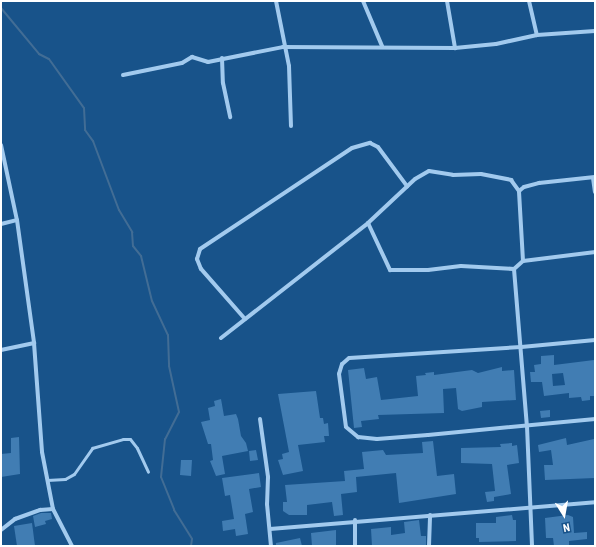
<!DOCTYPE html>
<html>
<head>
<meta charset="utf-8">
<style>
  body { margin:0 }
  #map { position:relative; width:596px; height:547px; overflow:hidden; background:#18538a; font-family:"Roboto Condensed",sans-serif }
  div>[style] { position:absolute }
  .stream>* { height:2px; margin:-1px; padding:0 1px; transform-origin:1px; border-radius:1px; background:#426d95 }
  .building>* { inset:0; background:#417db3 }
  .lane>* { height:3px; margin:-1.5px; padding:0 1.5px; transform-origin:1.5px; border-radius:1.5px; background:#a2caee }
  .street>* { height:4px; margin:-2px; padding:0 2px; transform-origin:2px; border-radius:2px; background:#a2caee }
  span { translate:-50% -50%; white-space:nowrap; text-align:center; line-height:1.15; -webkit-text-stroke:4px #18538a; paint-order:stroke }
  .frame { position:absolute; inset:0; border:2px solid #fff; pointer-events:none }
  .north { position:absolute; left:544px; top:495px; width:40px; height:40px; -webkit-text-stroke:3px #18538a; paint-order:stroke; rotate:169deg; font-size:11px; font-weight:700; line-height:16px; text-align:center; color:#fff }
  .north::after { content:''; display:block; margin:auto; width:14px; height:18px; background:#fff; clip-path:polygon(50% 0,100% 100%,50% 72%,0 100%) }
</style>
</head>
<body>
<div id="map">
  <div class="stream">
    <div style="left:1px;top:8px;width:60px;rotate:50.4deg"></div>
    <div style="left:39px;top:54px;width:11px;rotate:27deg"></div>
    <div style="left:49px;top:59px;width:60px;rotate:54.5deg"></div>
    <div style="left:84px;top:108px;width:22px;rotate:87deg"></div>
    <div style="left:85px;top:130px;width:14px;rotate:54deg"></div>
    <div style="left:93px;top:141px;width:74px;rotate:69.4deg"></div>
    <div style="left:119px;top:210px;width:26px;rotate:59deg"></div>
    <div style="left:132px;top:232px;width:14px;rotate:86deg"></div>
    <div style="left:133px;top:246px;width:13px;rotate:51deg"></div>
    <div style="left:141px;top:256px;width:46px;rotate:76.3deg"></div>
    <div style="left:152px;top:301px;width:38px;rotate:65deg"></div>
    <div style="left:168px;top:335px;width:31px;rotate:88deg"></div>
    <div style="left:169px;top:366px;width:47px;rotate:77.7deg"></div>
    <div style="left:179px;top:412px;width:30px;rotate:117deg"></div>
    <div style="left:165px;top:439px;width:38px;rotate:96deg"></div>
    <div style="left:161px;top:477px;width:35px;rotate:68deg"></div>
    <div style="left:174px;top:510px;width:34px;rotate:58deg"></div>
    <div style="left:192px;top:539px;width:7px;rotate:98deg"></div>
  </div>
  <div class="building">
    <div style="clip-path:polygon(evenodd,554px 355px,554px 365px,594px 360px,595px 396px,590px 396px,590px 400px,582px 401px,581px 397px,569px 398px,569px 393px,544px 396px,542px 382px,531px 382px,530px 372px,535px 372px,534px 365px,541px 364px,541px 356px,554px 355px,563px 373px,565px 385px,553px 386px,552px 374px,563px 373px)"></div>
    <div style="clip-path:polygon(502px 367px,502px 371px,514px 370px,516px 400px,482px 402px,482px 407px,462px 411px,458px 409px,456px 388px,443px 389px,444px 413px,378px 415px,379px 419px,361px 421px,362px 427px,354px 428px,348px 370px,364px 368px,366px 379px,377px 377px,381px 400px,418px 396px,416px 376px,426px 375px,425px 373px,434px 372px,434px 375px,472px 370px,478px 373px)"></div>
    <div style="clip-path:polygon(316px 391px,320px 418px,323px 418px,324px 424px,328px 423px,329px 436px,324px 436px,325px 442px,298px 445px,303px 471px,283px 475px,278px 460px,283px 459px,282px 454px,289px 452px,278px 394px)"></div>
    <div style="clip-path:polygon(221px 399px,224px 416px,236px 414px,238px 419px,241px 436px,246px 443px,248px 451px,222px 456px,225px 474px,216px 476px,210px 461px,213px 460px,211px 444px,208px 444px,201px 422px,210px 420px,208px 408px,215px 406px,214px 401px)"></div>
    <div style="clip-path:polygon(550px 410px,550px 417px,541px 418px,540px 411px)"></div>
    <div style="clip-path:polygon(19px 437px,20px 474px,1px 477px,1px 454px,11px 453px,11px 438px)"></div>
    <div style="clip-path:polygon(566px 438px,567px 445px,594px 439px,595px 478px,545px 480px,544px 465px,553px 465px,551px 450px,539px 452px,538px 445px)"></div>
    <div style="clip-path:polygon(433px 441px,437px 476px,454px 474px,456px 494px,399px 503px,396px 473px,356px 477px,357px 492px,341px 494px,343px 515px,334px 516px,332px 502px,307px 505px,307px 515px,289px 515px,283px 511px,283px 502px,287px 502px,285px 485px,345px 481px,344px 471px,364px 469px,362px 452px,383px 450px,386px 455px,423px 453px,422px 442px)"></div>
    <div style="clip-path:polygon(512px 443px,512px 446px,517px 445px,519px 463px,507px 465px,511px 494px,494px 497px,494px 501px,487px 502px,485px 492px,495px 491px,492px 464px,461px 463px,461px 448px,501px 447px,500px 444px)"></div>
    <div style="clip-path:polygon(256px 450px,258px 460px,250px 461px,249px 451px)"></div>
    <div style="clip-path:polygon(181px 460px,192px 460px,191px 476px,180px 475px)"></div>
    <div style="clip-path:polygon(259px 473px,261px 487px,249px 489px,253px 512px,245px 514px,248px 534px,236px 536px,235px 529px,223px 531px,222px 521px,234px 519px,230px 495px,225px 496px,222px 478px)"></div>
    <div style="clip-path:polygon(41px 513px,51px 513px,52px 519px,45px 521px,46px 524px,35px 527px,33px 516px)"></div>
    <div style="clip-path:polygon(512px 515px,513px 520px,516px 520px,516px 541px,479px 542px,479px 538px,476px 538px,476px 523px,496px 523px,496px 517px)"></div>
    <div style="clip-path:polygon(568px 515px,573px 517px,574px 533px,587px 532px,587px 539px,569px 541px,569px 546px,554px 546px,553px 538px,546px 538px,545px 518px)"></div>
    <div style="clip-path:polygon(419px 520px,421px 536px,426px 536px,426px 546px,372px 546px,371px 529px,391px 527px,391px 535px,405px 533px,404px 522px)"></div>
    <div style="clip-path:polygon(32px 523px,35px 546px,17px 546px,14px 526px)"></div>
    <div style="clip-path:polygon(336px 530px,336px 546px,312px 546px,311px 533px)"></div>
    <div style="clip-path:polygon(300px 538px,302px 546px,276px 546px,276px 543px)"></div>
  </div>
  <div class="lane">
    <div style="left:47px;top:480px;width:18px;rotate:-3deg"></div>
    <div style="left:65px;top:479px;width:10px;rotate:-29deg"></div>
    <div style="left:74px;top:474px;width:32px;rotate:-55deg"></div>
    <div style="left:92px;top:448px;width:32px;rotate:-16deg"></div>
    <div style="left:123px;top:439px;width:7px"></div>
    <div style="left:130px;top:439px;width:11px;rotate:52deg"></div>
    <div style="left:137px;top:448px;width:26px;rotate:65deg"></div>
  </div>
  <div class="street">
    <div style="left:276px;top:1px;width:66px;rotate:78.7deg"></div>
    <div style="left:289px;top:66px;width:60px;rotate:88.1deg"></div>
    <div style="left:363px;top:1px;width:49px;rotate:67.1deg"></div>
    <div style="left:447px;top:1px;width:48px;rotate:80.3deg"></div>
    <div style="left:529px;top:1px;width:35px;rotate:77deg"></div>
    <div style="left:222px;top:58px;width:25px;rotate:88deg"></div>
    <div style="left:223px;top:83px;width:35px;rotate:78deg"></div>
    <div style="left:123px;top:75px;width:60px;rotate:-11.5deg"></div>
    <div style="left:182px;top:63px;width:12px;rotate:-31deg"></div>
    <div style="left:192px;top:57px;width:17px;rotate:17deg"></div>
    <div style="left:208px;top:62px;width:76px;rotate:-11.3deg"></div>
    <div style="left:283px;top:47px;width:172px;rotate:0.3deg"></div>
    <div style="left:455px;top:48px;width:41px;rotate:-5.6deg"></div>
    <div style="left:496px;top:44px;width:42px;rotate:-12.4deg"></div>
    <div style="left:537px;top:35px;width:58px;rotate:-3.9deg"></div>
    <div style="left:1px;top:145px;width:77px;rotate:78deg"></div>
    <div style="left:17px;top:220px;width:124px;rotate:82.1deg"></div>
    <div style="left:593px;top:178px;width:14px;rotate:82deg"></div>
    <div style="left:368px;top:223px;width:52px;rotate:64.9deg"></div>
    <div style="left:390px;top:270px;width:38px"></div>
    <div style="left:428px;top:270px;width:33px;rotate:-7deg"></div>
    <div style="left:461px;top:266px;width:53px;rotate:3.2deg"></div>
    <div style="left:514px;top:269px;width:12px;rotate:-42deg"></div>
    <div style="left:523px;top:261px;width:73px;rotate:-7.1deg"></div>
    <div style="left:1px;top:224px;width:16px;rotate:-14deg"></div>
    <div style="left:523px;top:261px;width:70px;rotate:-93.3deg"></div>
    <div style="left:519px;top:191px;width:6px;rotate:-39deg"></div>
    <div style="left:524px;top:187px;width:16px;rotate:-15deg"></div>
    <div style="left:539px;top:183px;width:56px;rotate:-6.1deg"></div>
    <div style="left:514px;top:269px;width:158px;rotate:85.3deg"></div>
    <div style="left:527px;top:426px;width:120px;rotate:87.6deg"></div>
    <div style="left:245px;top:319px;width:67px;rotate:-131.3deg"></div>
    <div style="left:201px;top:269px;width:11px;rotate:-112deg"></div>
    <div style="left:197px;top:259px;width:10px;rotate:-73deg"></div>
    <div style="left:200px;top:249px;width:182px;rotate:-33.6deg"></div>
    <div style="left:352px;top:148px;width:19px;rotate:-16deg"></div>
    <div style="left:370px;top:143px;width:9px;rotate:27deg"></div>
    <div style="left:378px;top:147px;width:49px;rotate:53.4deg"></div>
    <div style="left:221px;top:338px;width:187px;rotate:-38deg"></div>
    <div style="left:368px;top:223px;width:64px;rotate:-43.1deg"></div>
    <div style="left:415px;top:179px;width:16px;rotate:-30deg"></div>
    <div style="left:429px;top:171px;width:24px;rotate:9deg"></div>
    <div style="left:453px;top:175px;width:28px;rotate:-2deg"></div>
    <div style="left:481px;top:174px;width:31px;rotate:11deg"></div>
    <div style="left:511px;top:180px;width:14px;rotate:54deg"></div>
    <div style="left:595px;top:340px;width:74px;rotate:174.6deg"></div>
    <div style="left:521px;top:347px;width:172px;rotate:176.3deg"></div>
    <div style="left:349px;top:358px;width:9px;rotate:139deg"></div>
    <div style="left:342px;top:364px;width:10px;rotate:107deg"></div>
    <div style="left:339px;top:374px;width:53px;rotate:82.5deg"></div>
    <div style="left:346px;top:427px;width:16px;rotate:40deg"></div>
    <div style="left:358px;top:437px;width:19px;rotate:6deg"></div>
    <div style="left:377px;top:439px;width:51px;rotate:-4.5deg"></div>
    <div style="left:428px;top:435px;width:168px;rotate:-5.5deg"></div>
    <div style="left:1px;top:350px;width:34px;rotate:-12deg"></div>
    <div style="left:34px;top:343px;width:109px;rotate:85.8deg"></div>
    <div style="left:42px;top:452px;width:58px;rotate:79.1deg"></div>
    <div style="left:53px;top:509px;width:42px;rotate:62.8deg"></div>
    <div style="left:260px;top:419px;width:59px;rotate:82.1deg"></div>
    <div style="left:268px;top:477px;width:27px;rotate:92deg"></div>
    <div style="left:267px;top:504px;width:42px;rotate:84.6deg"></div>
    <div style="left:355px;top:520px;width:26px;rotate:90deg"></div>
    <div style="left:270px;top:529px;width:326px;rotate:-4.7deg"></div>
    <div style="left:1px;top:530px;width:18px;rotate:-38deg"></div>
    <div style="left:15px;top:519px;width:27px;rotate:-20deg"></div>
    <div style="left:40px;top:510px;width:13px;rotate:-4deg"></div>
    <div style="left:429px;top:546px;width:31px;rotate:-88deg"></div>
  </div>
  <div class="frame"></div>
  <div class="north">N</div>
</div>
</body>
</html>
